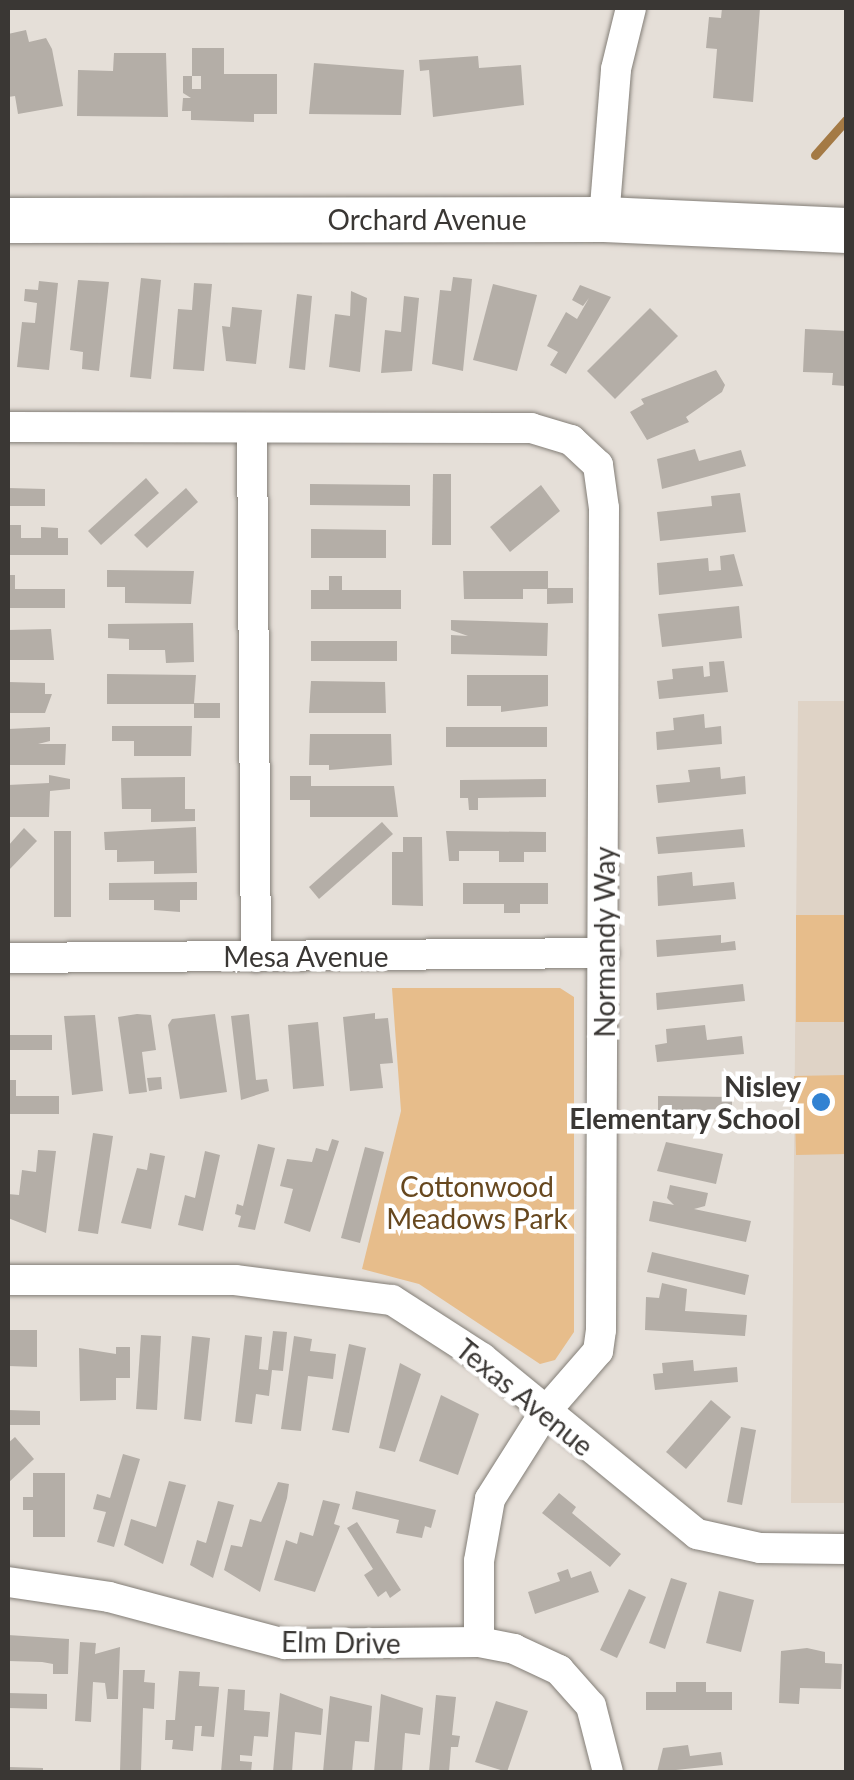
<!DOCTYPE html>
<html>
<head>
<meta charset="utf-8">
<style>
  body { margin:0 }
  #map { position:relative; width:854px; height:1780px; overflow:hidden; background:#e5dfd8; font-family:Lato,sans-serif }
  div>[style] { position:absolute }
  .built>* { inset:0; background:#dfd3c6 }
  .green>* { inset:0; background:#e7bd8b }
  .stream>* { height:9px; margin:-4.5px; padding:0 4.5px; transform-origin:4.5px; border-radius:4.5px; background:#a47a45 }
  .building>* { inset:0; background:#b4aea7 }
  .roads { filter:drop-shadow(0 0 2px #837e77) drop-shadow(0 0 2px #837e77) }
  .street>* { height:30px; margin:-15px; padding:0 15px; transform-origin:15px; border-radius:15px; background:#fff }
  .secondary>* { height:45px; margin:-22.5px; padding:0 22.5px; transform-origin:22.5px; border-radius:22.5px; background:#fff }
  .dots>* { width:28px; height:28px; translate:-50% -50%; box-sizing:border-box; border:5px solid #fff; border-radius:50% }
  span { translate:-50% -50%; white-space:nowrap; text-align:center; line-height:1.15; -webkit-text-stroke:9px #fff; paint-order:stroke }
  .street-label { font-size:28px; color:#3a3734 }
  .poi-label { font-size:28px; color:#3a3734; font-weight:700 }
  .right { translate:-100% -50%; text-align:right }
  .park-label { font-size:28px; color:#67481f }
  .frame { position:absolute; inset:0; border:10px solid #3a3734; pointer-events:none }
</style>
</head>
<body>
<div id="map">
  <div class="built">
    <div style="clip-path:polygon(798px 701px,846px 701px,846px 1503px,791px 1503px)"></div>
  </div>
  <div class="green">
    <div style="clip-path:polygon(796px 915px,846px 915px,846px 1022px,796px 1022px)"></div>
    <div style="clip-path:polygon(392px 988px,560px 988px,574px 997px,574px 1332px,555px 1360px,540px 1364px,419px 1284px,362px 1269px,401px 1111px)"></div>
    <div style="clip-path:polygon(846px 1075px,846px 1154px,796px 1155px,794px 1076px)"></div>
  </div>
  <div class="stream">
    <div style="left:815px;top:155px;width:47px;rotate:-48.5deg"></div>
  </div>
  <div class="building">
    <div style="clip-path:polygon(722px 8px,760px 8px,753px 102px,713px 98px,717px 49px,706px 48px,709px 17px,721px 18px)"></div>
    <div style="clip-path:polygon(26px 30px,29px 42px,46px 38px,52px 49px,63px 106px,18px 114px,15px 96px,8px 97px,8px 34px)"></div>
    <div style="clip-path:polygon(192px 48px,224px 48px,224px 74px,277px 74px,277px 114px,254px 114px,254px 122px,191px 120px,191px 111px,182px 111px,183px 98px,191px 98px,183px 93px,183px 76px,192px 76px,192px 89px,201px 89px,201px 76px,192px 76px)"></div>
    <div style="clip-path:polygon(114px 53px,166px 53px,168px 117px,77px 116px,78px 70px,113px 71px)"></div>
    <div style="clip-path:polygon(478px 56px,479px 68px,521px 65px,524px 105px,433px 117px,429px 70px,420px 71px,419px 60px)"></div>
    <div style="clip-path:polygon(314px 63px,404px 70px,401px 115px,309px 114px)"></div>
    <div style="clip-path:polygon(453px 277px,472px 279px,463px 371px,432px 364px,440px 290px,451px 291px)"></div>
    <div style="clip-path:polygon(141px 278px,161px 280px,151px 379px,130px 377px)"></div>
    <div style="clip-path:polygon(78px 280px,109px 282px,99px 371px,82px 369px,83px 352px,70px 350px)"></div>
    <div style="clip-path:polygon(39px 281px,58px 283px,49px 370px,17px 367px,22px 322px,35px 323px,37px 303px,24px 301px,25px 289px,38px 290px)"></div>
    <div style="clip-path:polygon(194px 283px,212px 284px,204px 371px,173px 369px,178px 309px,192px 310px)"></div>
    <div style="clip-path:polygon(493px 284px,537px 295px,517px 371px,473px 360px)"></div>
    <div style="clip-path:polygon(580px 285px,611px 297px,566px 374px,550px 365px,558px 352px,547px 346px,566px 312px,577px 319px,589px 298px,583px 306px,572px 300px)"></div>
    <div style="clip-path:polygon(351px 291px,367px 298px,360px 372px,329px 367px,335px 314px,350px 316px)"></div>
    <div style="clip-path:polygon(297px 294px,312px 296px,305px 370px,289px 368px)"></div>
    <div style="clip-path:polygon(404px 296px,419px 298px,412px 371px,381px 373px,385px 330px,401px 332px)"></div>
    <div style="clip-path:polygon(232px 307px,262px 310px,256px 364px,226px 361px,222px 326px,230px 327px)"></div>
    <div style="clip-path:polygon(650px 308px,678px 336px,615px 399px,587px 371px)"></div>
    <div style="clip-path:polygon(805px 329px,846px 331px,846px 386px,832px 385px,833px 373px,803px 372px)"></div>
    <div style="clip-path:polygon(716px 370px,725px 385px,722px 392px,686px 417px,689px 422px,647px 440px,630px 412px,644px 404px,641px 399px)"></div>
    <div style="clip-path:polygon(695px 449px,699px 461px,741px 450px,746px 466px,662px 489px,657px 459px)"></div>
    <div style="clip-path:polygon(433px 474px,451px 474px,451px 545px,432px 545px)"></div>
    <div style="clip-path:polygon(146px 478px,159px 493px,101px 545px,88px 531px)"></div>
    <div style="clip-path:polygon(310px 484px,410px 485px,410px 506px,310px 505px)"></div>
    <div style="clip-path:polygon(541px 485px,560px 511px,510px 552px,490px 527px)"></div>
    <div style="clip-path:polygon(8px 488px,45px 489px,45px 506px,8px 506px)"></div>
    <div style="clip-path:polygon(186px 488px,198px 502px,147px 548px,134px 535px)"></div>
    <div style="clip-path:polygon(740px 493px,746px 532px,660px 541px,657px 512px,712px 506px,711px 496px)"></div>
    <div style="clip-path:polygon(8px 525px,21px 525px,21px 538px,41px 538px,41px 527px,58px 528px,58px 538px,68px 538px,68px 555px,8px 555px)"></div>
    <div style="clip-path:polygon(311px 529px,386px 530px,386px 558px,311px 558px)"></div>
    <div style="clip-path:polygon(734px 554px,743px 586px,659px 595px,657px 563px,708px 558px,709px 571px,721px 570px,720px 556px)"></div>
    <div style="clip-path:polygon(107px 570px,194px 571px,191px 604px,125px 603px,125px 587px,107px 587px)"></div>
    <div style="clip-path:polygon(463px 571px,548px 571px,548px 588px,573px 588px,573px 603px,547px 604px,547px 589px,523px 589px,523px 599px,464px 599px)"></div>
    <div style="clip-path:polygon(8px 575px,15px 575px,15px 589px,65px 589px,65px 608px,8px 608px)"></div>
    <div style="clip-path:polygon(329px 576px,342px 576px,342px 590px,401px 590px,401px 609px,311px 609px,311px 590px,329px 590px)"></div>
    <div style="clip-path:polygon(739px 606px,742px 638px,662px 647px,658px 614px)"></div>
    <div style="clip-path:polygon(451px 620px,548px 623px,547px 656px,451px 654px,451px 635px,468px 636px,451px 630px)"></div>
    <div style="clip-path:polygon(193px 623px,194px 662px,166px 663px,165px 650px,129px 650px,129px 639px,108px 638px,108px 624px)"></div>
    <div style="clip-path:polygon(51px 629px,54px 660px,8px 660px,8px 630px)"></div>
    <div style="clip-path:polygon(311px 641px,397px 641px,397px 661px,311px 661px)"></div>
    <div style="clip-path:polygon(724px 661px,728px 692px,659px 699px,657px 681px,673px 679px,672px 669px,703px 666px,704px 677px,710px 676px,709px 662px)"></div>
    <div style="clip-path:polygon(107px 674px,196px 675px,194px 703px,220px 703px,220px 718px,194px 718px,194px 704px,107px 704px)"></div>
    <div style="clip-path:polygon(467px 675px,548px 675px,548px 706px,501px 712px,501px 706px,467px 706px)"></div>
    <div style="clip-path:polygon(311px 681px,385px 682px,386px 713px,309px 713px)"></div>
    <div style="clip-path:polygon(8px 682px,45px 683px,45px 694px,52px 694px,45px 713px,8px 713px)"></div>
    <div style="clip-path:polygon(704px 714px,705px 728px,721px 726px,722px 744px,657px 750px,656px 732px,674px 730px,673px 718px)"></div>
    <div style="clip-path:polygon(112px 726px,192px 726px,191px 756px,134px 756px,134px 741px,112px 741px)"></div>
    <div style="clip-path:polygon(50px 727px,50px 741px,38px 744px,66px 744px,65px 765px,8px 765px,8px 729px)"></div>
    <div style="clip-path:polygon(446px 727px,547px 727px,547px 747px,446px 747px)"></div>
    <div style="clip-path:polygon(310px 734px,391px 734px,392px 765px,329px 770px,329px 765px,309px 765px)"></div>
    <div style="clip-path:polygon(720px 767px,721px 779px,745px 776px,746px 794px,658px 803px,656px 785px,690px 782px,688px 770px)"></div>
    <div style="clip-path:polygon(49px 775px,70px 779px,70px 789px,50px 791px,49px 817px,8px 817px,8px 785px,49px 783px)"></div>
    <div style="clip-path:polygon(290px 776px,311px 776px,311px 786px,394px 786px,398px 817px,310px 817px,310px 800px,290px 800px)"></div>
    <div style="clip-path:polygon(185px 777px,185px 809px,195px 809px,195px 821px,151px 822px,151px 809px,122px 809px,121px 778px)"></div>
    <div style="clip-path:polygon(546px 779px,546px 797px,478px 798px,478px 810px,469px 810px,468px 798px,460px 798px,460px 780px)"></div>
    <div style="clip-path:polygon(382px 822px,393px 834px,319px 899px,309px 887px)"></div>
    <div style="clip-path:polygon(196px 827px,197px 873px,154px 874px,154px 861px,117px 862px,117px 850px,105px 850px,104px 832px)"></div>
    <div style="clip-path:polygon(24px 828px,37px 841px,8px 871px,8px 846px)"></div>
    <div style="clip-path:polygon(743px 829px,745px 847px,658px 854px,656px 837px)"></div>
    <div style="clip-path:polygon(54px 831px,71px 831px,71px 917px,54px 917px)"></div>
    <div style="clip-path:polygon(446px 831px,546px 832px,546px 852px,524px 852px,524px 862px,499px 862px,499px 851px,459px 851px,459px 861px,449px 861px)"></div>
    <div style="clip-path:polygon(403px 837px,422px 837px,423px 906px,392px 905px,392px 852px,403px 852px)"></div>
    <div style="clip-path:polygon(692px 872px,693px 886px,734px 882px,736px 899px,658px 906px,657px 876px)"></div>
    <div style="clip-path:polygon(197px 882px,197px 900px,180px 900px,180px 912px,154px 910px,154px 900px,109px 900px,109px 883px)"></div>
    <div style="clip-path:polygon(463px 883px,548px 883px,548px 904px,520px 904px,520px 913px,504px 913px,504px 904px,463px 904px)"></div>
    <div style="clip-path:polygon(721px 935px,721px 943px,735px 941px,736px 950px,657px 957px,656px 940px)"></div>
    <div style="clip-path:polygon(743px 984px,745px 1001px,657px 1010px,656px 993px)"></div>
    <div style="clip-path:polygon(375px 1013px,375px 1019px,388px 1018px,393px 1063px,380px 1064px,383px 1088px,350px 1091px,343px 1017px)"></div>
    <div style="clip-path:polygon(137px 1014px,151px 1015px,156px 1050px,142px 1052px,147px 1092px,129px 1094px,118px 1017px)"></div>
    <div style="clip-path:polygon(215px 1014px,227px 1092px,180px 1099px,168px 1025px,172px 1019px)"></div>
    <div style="clip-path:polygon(249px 1014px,256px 1080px,267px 1079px,269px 1091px,241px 1100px,231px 1016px)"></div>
    <div style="clip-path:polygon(95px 1015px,103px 1091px,72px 1095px,64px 1016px)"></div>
    <div style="clip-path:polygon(318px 1022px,324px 1086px,293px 1089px,288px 1025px)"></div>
    <div style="clip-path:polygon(705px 1025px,707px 1040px,742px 1036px,744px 1054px,657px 1062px,655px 1045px,667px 1043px,666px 1029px)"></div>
    <div style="clip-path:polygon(8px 1035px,52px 1035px,52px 1050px,8px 1050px)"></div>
    <div style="clip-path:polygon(161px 1077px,162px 1089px,149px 1091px,147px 1078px)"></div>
    <div style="clip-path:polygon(8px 1080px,16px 1080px,16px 1096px,59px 1096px,59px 1114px,8px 1114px)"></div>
    <div style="clip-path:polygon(658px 1096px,732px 1097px,732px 1116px,658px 1115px)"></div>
    <div style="clip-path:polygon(93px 1133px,113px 1136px,98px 1234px,78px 1231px)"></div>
    <div style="clip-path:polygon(332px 1139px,339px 1141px,310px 1232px,284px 1223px,293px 1189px,280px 1186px,287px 1159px,312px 1162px,316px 1148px,328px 1151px)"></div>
    <div style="clip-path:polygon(666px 1142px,723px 1154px,716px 1184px,657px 1171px)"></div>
    <div style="clip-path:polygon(258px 1144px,275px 1148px,255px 1230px,238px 1227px,241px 1216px,235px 1214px,237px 1204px,243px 1206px)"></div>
    <div style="clip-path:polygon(365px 1147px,384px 1152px,360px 1243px,341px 1238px)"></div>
    <div style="clip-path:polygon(38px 1150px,56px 1151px,46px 1233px,8px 1218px,8px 1194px,19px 1195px,22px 1170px,36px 1172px)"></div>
    <div style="clip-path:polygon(205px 1151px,220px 1155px,203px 1231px,178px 1225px,185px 1195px,195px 1198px)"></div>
    <div style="clip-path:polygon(150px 1153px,165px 1156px,151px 1229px,121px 1223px,137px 1168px,147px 1170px)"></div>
    <div style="clip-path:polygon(670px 1185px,708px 1193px,705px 1206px,694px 1209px,751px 1221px,746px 1242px,649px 1221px,653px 1201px,674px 1205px,667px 1198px)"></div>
    <div style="clip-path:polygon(652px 1252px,749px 1275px,745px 1295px,647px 1272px)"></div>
    <div style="clip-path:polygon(662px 1283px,687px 1289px,685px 1311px,747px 1315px,745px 1336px,645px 1330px,646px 1297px,659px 1298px)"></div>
    <div style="clip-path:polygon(8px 1330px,37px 1330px,37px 1367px,8px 1366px)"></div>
    <div style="clip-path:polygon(273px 1331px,287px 1332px,283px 1371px,272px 1370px,269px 1396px,256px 1394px,252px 1424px,235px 1422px,245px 1335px,262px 1337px,259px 1369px,268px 1370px)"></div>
    <div style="clip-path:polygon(141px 1335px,161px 1336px,157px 1410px,136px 1409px)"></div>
    <div style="clip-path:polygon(192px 1336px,210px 1338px,201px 1421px,184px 1419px)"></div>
    <div style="clip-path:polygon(294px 1336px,312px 1339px,310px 1351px,336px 1354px,333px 1379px,308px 1376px,301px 1431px,281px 1429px)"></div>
    <div style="clip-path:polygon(349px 1344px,366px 1348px,349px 1433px,332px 1430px)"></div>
    <div style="clip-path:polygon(116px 1347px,130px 1347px,130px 1378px,116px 1378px,116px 1400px,80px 1401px,79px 1348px,116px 1354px)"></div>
    <div style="clip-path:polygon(693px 1360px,694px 1371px,737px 1367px,738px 1382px,655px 1390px,653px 1374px,663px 1373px,662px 1363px)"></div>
    <div style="clip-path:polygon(400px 1363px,421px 1374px,395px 1452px,379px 1448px)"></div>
    <div style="clip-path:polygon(441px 1395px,479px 1414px,458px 1475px,419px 1461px)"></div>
    <div style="clip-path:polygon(711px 1400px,731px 1417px,686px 1469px,666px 1452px)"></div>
    <div style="clip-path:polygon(8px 1410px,40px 1411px,40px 1425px,8px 1425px)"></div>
    <div style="clip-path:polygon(741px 1427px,756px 1430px,742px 1505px,727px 1502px)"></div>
    <div style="clip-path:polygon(15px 1437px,34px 1459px,8px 1483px,8px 1443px)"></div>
    <div style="clip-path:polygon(123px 1454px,140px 1459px,114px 1547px,97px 1542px,106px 1512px,93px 1509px,97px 1494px,110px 1498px)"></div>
    <div style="clip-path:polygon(33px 1473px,65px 1473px,65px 1537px,33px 1537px,33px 1510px,23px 1510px,23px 1497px,33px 1497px)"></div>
    <div style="clip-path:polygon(169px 1481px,186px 1485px,163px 1564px,124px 1545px,131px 1519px,156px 1527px)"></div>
    <div style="clip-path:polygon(278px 1482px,289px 1484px,287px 1498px,260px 1592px,224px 1570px,231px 1545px,242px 1547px,250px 1519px,261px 1522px)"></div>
    <div style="clip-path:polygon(356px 1491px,436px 1510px,431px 1528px,425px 1526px,422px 1538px,396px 1533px,399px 1520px,352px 1509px)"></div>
    <div style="clip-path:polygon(559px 1493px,576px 1507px,572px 1513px,621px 1554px,610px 1567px,542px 1513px)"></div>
    <div style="clip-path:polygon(323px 1500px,340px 1504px,334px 1524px,340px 1526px,315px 1592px,274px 1580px,286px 1540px,297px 1544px,300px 1532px,313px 1536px)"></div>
    <div style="clip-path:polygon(218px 1501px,234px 1505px,213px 1578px,190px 1565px,197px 1540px,206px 1543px)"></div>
    <div style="clip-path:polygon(357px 1522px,401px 1590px,390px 1598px,386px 1591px,378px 1597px,364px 1575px,373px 1569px,347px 1528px)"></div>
    <div style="clip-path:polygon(568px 1569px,571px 1578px,591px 1571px,599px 1592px,535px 1614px,528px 1592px,560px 1581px,557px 1573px)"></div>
    <div style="clip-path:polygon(671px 1578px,687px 1583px,665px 1649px,649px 1643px)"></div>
    <div style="clip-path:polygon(629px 1589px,646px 1597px,617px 1658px,600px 1650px)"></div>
    <div style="clip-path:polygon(719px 1591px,754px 1600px,741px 1652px,706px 1643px)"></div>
    <div style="clip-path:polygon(8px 1635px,69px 1639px,68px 1674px,53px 1674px,53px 1664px,42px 1662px,8px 1661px)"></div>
    <div style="clip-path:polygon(80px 1642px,96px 1643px,95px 1654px,120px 1647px,118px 1699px,107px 1699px,105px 1683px,93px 1682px,91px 1722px,75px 1721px)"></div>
    <div style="clip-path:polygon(807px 1648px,825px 1652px,825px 1663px,842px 1664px,841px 1689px,800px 1688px,799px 1704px,779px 1703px,781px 1651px)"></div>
    <div style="clip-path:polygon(123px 1670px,145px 1670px,144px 1682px,155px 1683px,154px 1709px,143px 1708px,141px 1771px,120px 1771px)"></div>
    <div style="clip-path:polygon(179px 1671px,200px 1672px,199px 1686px,219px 1687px,214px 1737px,201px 1736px,202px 1726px,195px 1726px,193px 1751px,172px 1749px,173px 1740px,165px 1740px,166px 1720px,175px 1720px)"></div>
    <div style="clip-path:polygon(676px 1682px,706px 1682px,706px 1692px,732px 1692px,732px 1710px,646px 1710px,646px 1692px,676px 1692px)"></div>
    <div style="clip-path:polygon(228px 1689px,245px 1690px,244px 1710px,270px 1712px,268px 1737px,254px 1736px,252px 1756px,240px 1755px,240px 1761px,252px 1762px,251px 1772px,221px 1772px)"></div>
    <div style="clip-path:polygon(8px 1693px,47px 1694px,47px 1709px,8px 1708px)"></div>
    <div style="clip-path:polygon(280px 1693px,323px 1709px,321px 1735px,295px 1732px,292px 1772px,273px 1772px)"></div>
    <div style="clip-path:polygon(381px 1694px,423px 1708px,420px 1735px,405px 1733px,402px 1772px,374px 1772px)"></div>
    <div style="clip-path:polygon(436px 1695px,456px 1697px,452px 1735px,460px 1736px,458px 1747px,451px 1747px,449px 1772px,429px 1772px)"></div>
    <div style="clip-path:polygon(330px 1696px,372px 1706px,369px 1742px,355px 1741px,352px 1772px,323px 1772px)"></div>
    <div style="clip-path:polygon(496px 1701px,528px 1711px,507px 1772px,475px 1762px)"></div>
    <div style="clip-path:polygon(688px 1745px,690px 1756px,721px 1752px,723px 1765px,657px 1772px,663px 1748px)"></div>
    <div style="clip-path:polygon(8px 1767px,43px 1768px,43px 1772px,8px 1772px)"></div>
  </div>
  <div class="roads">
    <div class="street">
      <div style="left:604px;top:219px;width:150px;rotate:-85.4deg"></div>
      <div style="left:616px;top:69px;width:63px;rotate:-76.2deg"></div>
      <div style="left:8px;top:427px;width:523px;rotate:0.11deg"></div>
      <div style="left:531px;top:428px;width:42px;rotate:16.7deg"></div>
      <div style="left:571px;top:440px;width:37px;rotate:43deg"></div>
      <div style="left:598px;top:465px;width:43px;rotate:82.1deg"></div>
      <div style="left:604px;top:508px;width:822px;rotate:90.21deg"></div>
      <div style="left:601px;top:1330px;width:21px;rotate:98deg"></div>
      <div style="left:598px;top:1351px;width:81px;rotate:131deg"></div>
      <div style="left:545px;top:1412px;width:103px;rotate:122.3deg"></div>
      <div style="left:490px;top:1499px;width:63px;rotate:100.1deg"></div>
      <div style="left:479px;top:1561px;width:81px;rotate:90deg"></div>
      <div style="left:252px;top:428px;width:529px;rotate:89.57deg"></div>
      <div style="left:8px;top:958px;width:596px;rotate:-0.48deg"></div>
      <div style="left:8px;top:1280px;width:227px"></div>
      <div style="left:235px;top:1280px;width:158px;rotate:7.3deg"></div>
      <div style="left:392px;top:1300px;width:107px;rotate:32.8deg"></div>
      <div style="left:482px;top:1358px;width:278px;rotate:39.3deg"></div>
      <div style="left:697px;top:1534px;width:65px;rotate:12.5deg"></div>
      <div style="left:760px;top:1548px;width:86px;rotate:0.7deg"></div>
      <div style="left:8px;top:1582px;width:102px;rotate:8.4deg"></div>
      <div style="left:109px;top:1597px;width:182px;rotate:15deg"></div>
      <div style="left:285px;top:1644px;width:194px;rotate:-0.6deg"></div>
      <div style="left:479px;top:1642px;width:36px;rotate:11deg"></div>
      <div style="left:514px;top:1649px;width:50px;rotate:25deg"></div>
      <div style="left:559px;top:1670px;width:48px;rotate:48.4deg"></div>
      <div style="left:591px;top:1706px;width:68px;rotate:75.6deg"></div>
    </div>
    <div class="secondary">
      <div style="left:8px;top:220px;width:596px;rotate:-0.1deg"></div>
      <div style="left:604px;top:219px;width:242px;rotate:2.6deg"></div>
    </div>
  </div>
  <div class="dots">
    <div style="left:821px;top:1102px;background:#3182d2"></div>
  </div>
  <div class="street-label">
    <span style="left:427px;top:219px">Orchard Avenue</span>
    <span style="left:604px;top:942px;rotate:-90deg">Normandy Way</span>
    <span style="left:306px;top:956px">Mesa Avenue</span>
    <span style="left:525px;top:1397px;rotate:39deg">Texas Avenue</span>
    <span style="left:341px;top:1642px;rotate:1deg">Elm Drive</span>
  </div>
  <div class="poi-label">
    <span class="right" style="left:801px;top:1102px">Nisley<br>Elementary School</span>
  </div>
  <div class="park-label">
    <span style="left:477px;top:1202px">Cottonwood<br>Meadows Park</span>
  </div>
  <div class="frame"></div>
</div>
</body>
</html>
